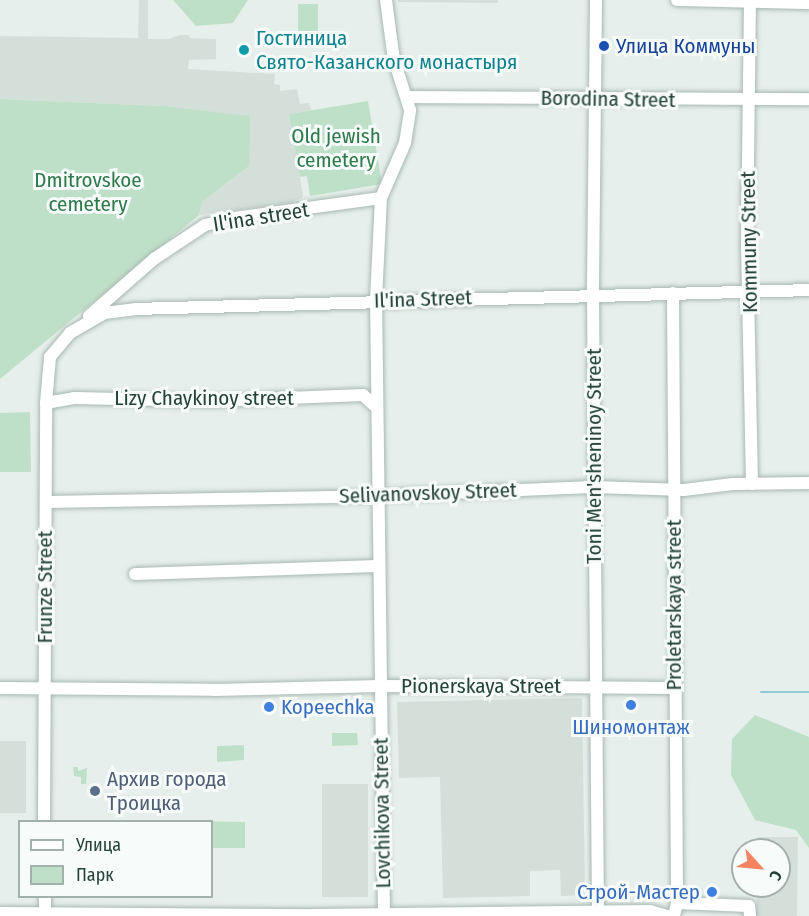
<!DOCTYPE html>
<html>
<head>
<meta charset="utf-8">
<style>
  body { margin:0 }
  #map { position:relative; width:809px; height:916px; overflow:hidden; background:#e6efeb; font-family:"Fira Sans Condensed",sans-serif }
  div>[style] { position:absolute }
  .built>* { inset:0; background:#d4dfda }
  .green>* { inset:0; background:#bfe0c8 }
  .stream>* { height:2px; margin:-1px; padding:0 1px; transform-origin:1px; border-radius:1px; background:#8ec9d4 }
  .roads { filter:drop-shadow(0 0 2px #a8b8b2) drop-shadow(0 0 2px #a8b8b2) }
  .minor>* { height:12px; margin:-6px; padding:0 6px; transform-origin:6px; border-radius:6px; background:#fff }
  .dots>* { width:16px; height:16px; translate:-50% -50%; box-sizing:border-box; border:3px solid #f7fbf9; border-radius:50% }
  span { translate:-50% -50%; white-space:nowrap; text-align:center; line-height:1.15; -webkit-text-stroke:6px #f7fbf9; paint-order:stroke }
  .culture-label { font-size:21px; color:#0d838f }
  .left { translate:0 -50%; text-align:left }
  .transit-label { font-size:21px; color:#164399 }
  .street-label { font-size:21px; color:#24423a }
  .park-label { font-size:21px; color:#2d7a4b }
  .shop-label { font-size:21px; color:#366cbe }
  .right { translate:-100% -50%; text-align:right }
  .service-label { font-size:21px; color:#4e5e75 }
  .legend { position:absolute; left:18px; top:820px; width:195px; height:78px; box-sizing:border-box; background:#f7fbf9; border:2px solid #a3b1ad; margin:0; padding:8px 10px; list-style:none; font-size:18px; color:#24423a }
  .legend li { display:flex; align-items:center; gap:12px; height:30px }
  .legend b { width:30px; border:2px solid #a3b1ad }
  .north { position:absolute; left:731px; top:838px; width:60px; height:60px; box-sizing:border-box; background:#f7fbf9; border:2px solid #a3b1ad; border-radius:50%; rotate:117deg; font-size:16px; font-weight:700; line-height:24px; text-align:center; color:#24423a }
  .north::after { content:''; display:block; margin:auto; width:21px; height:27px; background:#f4845f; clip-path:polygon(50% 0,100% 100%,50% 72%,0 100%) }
</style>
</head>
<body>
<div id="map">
  <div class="built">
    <div style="clip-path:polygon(139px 0,148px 0,148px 39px,168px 39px,180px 35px,189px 35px,190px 38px,216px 39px,216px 59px,189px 60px,188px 69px,275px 74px,274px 84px,280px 85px,280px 91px,297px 89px,300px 104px,309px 103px,311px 110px,290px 114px,303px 197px,293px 202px,199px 215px,202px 202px,249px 166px,162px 106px,0 99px,0 36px,138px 38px)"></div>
    <div style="clip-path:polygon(398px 0,498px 0,498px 3px,398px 2px)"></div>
    <div style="clip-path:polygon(582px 698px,585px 895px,561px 896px,560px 870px,530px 871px,530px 896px,443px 898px,440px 777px,399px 778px,397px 702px)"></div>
    <div style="clip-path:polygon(0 741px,26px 741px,26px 813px,0 813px)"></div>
    <div style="clip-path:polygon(322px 784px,368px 784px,368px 897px,322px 897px)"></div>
    <div style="clip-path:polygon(757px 837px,798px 837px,797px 916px,756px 916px,757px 886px,779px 886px,779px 850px,757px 850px)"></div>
  </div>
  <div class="green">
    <div style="clip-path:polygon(173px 0,248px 0,233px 23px,196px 26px)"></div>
    <div style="clip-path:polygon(298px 4px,318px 4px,318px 34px,298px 34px)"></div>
    <div style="clip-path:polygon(0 99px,162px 106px,250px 116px,249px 166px,202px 202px,199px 215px,0 379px)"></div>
    <div style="clip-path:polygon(368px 101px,382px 184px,310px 196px,307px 176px,300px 177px,289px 114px)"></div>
    <div style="clip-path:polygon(30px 412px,31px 472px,0 472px,0 413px)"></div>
    <div style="clip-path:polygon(755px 715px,809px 737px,809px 848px,796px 830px,755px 820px,731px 775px,732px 739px)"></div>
    <div style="clip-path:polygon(332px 733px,357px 733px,358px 745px,332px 746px)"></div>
    <div style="clip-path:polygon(244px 745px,244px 760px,217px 762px,217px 746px)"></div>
    <div style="clip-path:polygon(73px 767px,78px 767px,78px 771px,87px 768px,86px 784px,81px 784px,81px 777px,74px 776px)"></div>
    <div style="clip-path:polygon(190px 821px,245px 822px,245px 848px,212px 848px,212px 822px)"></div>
  </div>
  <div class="stream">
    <div style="left:761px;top:692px;width:48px"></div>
  </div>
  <div class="roads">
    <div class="minor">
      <div style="left:596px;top:0;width:294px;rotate:90.6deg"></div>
      <div style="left:593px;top:294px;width:618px;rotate:89.54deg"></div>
      <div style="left:677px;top:0;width:132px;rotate:1.3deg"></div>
      <div style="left:750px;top:0;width:244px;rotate:90.7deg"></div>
      <div style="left:747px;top:244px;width:240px;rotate:88.8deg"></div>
      <div style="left:407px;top:97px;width:402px;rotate:0.3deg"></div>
      <div style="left:673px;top:293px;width:610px;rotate:89.62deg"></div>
      <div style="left:677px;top:903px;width:13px;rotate:103deg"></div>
      <div style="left:89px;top:316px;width:86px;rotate:-41.2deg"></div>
      <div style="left:154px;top:259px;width:61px;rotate:-33.7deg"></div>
      <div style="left:205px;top:225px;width:31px;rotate:-13deg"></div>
      <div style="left:235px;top:218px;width:147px;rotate:-7.8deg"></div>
      <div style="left:46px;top:403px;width:28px;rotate:-10deg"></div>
      <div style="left:74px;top:398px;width:137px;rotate:1.3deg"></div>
      <div style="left:211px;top:401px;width:152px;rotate:-2.3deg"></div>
      <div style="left:363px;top:395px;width:16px;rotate:43deg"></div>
      <div style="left:46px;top:502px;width:331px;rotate:-1deg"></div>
      <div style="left:377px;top:496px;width:217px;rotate:-2.4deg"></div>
      <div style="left:594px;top:487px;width:90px;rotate:1.9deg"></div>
      <div style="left:684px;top:490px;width:49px;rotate:-7deg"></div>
      <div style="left:733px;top:484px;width:76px;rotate:-0.8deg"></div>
      <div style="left:135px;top:574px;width:244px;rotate:-1.9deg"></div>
      <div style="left:0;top:688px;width:214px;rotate:0.5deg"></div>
      <div style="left:214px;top:690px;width:166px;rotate:-1.4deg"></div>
      <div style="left:380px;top:686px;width:295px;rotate:0.4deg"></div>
      <div style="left:44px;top:822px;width:419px;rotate:-89.7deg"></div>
      <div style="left:46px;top:403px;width:46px;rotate:-85deg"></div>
      <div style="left:50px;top:357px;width:31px;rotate:-50deg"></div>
      <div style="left:70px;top:333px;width:39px;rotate:-30deg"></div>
      <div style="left:104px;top:313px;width:31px;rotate:-7deg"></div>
      <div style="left:135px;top:309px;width:674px;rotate:-1.61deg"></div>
      <div style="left:45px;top:896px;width:20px;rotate:90deg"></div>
      <div style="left:677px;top:903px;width:72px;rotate:2.4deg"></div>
      <div style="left:749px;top:906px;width:10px;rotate:84deg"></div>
      <div style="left:0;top:913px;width:314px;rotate:0.4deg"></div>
      <div style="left:314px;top:915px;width:336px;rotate:-0.7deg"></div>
      <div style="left:650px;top:911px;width:19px;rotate:16deg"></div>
      <div style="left:384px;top:916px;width:616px;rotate:-90.74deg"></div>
      <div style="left:376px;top:300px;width:102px;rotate:-87.2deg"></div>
      <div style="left:381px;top:198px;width:60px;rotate:-66.4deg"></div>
      <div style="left:405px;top:143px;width:33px;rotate:-81deg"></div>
      <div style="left:410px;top:110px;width:52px;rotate:-107.7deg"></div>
      <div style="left:394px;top:60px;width:61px;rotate:-97.6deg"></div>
    </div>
  </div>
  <div class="dots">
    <div style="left:604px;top:46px;background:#1a4fb4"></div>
    <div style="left:244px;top:50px;background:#0f9aa8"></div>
    <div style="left:631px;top:705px;background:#3f7fe0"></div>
    <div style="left:269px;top:707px;background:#3f7fe0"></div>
    <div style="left:95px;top:791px;background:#5c6f8a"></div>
    <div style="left:712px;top:892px;background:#3f7fe0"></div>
  </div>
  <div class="culture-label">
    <span class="left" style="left:256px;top:50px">Гостиница<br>Свято-Казанского монастыря</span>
  </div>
  <div class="transit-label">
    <span class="left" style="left:616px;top:46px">Улица Коммуны</span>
  </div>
  <div class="street-label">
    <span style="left:608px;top:99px;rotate:1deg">Borodina Street</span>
    <span style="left:261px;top:217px;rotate:-9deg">Il'ina street</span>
    <span style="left:749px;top:242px;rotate:-91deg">Kommuny Street</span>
    <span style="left:423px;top:299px;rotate:-2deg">Il'ina Street</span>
    <span style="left:204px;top:398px">Lizy Chaykinoy street</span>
    <span style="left:594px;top:456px;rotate:-90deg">Toni Men'sheninoy Street</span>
    <span style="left:428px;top:493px;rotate:-2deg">Selivanovskoy Street</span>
    <span style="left:45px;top:587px;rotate:-90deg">Frunze Street</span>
    <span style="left:674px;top:605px;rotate:-90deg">Proletarskaya street</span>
    <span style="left:481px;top:686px">Pionerskaya Street</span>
    <span style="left:382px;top:813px;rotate:-91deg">Lovchikova Street</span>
  </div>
  <div class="park-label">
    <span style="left:336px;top:148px">Old jewish<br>cemetery</span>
    <span style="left:88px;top:192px">Dmitrovskoe<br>cemetery</span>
  </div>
  <div class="shop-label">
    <span class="left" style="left:281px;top:707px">Kopeechka</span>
    <span style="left:631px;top:727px">Шиномонтаж</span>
    <span class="right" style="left:700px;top:892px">Строй-Мастер</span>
  </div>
  <div class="service-label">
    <span class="left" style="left:107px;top:791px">Архив города<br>Троицка</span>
  </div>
  <ul class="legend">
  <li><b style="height:8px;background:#fff"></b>Улица</li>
  <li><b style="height:16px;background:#bfe0c8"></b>Парк</li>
  </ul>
  <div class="north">С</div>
</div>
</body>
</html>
